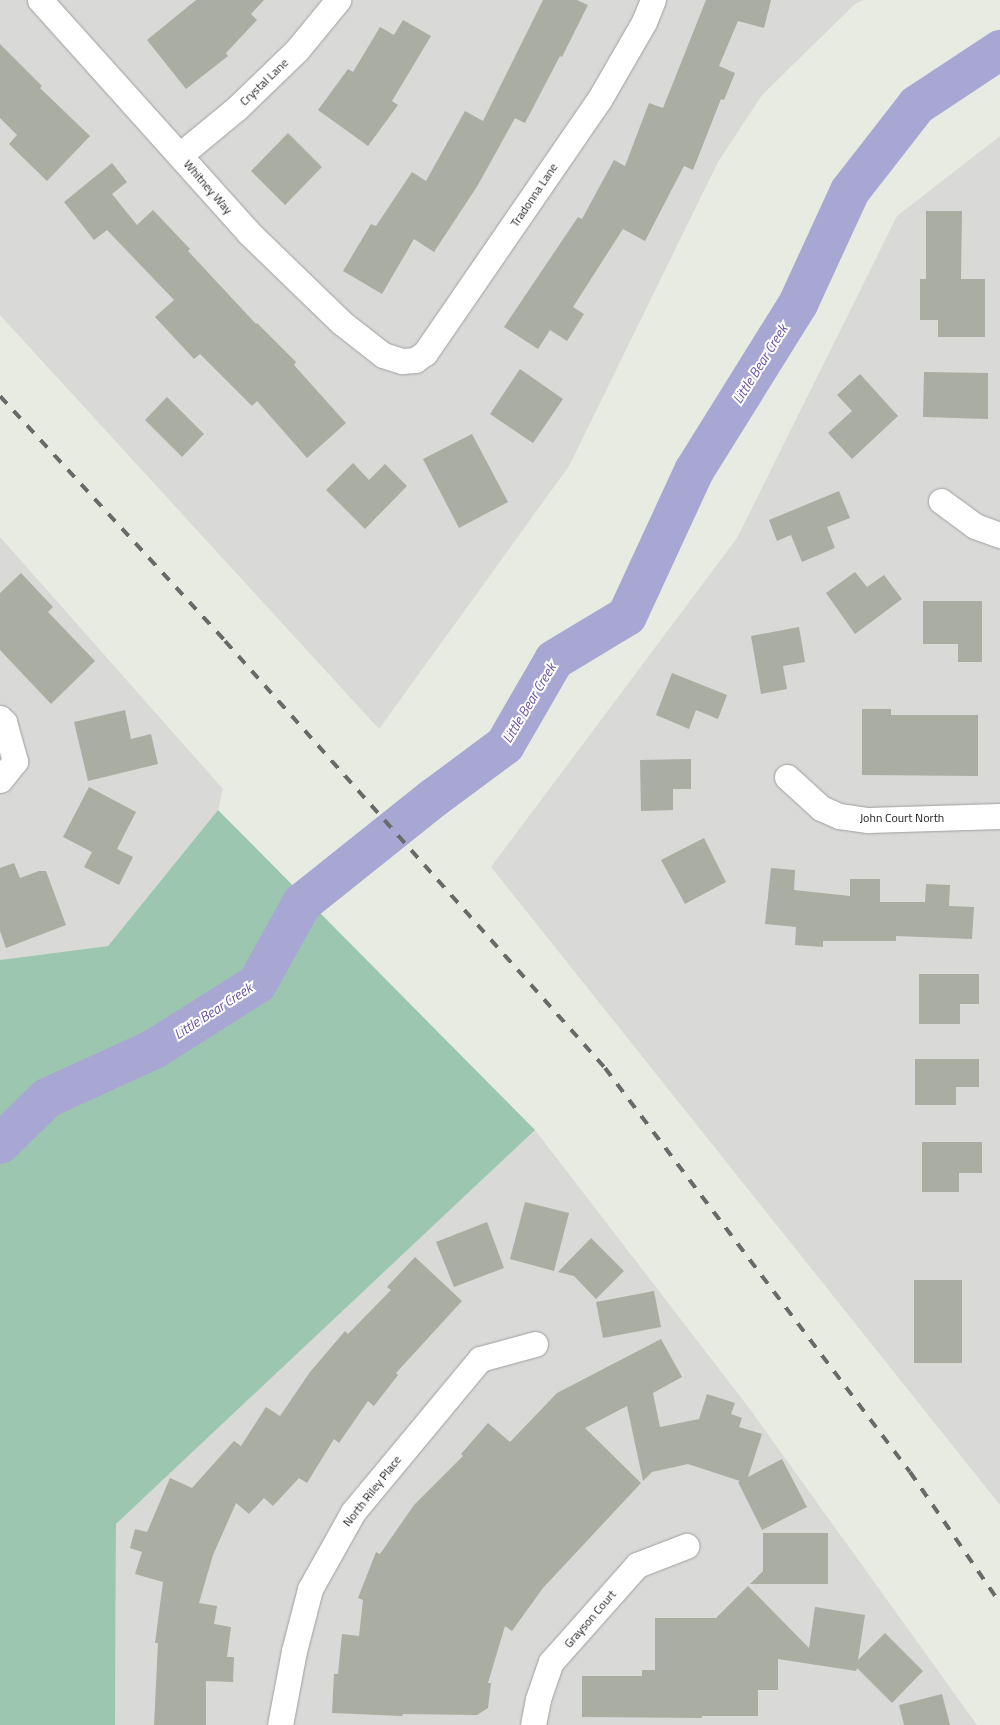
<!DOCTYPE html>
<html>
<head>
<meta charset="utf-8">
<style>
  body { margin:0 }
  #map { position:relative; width:1000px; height:1725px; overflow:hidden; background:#e7ebe2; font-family:"Titillium Web",sans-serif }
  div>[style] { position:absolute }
  .residential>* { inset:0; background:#d9d9d8 }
  .forest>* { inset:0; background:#9cc6b0 }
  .river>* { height:40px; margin:-20px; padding:0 20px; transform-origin:20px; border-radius:20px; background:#a8a7d4 }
  .building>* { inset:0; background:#aaada1 }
  .roads { filter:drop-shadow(0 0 1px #9f9f9f) drop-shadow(0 0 1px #9f9f9f) }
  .minor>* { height:25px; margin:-12.5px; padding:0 12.5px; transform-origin:12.5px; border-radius:12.5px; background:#fff }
  .rail>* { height:4px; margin-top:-2px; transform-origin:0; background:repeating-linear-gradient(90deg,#696969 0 10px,transparent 0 20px) }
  span { translate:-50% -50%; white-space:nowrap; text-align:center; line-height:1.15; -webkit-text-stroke:4px #fff; paint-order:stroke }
  .street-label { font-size:12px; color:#1b1b1b }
  .water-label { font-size:14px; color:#6a549e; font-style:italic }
</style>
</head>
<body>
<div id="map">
  <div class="residential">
    <div style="clip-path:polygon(0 0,863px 0,854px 5px,762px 95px,718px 162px,569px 466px,379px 729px,0 315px)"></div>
    <div style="clip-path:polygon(1000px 136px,1000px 1505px,491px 867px,737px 538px,897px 216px)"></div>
    <div style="clip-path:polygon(0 537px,223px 789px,218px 810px,108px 946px,0 960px)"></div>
    <div style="clip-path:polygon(535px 1130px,749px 1408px,977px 1725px,115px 1725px,116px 1524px)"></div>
  </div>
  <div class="forest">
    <div style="clip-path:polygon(218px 810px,535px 1130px,116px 1524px,115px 1725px,0 1725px,0 960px,108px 946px)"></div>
  </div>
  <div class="river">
    <div style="left:0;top:1144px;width:66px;rotate:-44.4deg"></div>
    <div style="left:47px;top:1098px;width:118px;rotate:-24.6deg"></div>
    <div style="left:154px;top:1049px;width:122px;rotate:-32.3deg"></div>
    <div style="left:257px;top:984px;width:93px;rotate:-60.9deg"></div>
    <div style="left:302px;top:903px;width:170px;rotate:-38.6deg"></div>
    <div style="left:435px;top:797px;width:87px;rotate:-36.6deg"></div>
    <div style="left:505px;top:745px;width:98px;rotate:-60deg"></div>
    <div style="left:554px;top:660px;width:85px;rotate:-31.1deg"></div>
    <div style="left:627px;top:616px;width:160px;rotate:-65.2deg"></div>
    <div style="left:694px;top:471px;width:197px;rotate:-58.1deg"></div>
    <div style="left:798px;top:304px;width:124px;rotate:-65.3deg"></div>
    <div style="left:850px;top:191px;width:109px;rotate:-52.1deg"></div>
    <div style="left:917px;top:105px;width:100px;rotate:-33.5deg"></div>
  </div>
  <div class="building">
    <div style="clip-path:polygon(196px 0,264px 0,251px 14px,257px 20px,226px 53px,228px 56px,186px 89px,147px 40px)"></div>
    <div style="clip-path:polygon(543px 0,577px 0,588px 5px,562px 57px,560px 56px,525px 123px,515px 118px,478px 185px,434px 252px,414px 239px,382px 294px,343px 271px,371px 224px,376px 226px,412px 172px,426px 181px,465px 111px,483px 121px)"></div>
    <div style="clip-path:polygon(706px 0,771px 0,764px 28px,738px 21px,719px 66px,735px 73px,724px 100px,721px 99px,693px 170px,684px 166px,645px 241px,623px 229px,573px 307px,584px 314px,567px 341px,550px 330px,538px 349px,504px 327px,578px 217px,582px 219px,614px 160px,625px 166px,649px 103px,663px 108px)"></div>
    <div style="clip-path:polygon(403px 20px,431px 36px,392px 101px,398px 105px,368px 146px,318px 110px,348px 69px,353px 72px,380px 27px,394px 35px)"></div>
    <div style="clip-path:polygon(0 44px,42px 86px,40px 88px,90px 136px,47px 181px,9px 144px,17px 135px,0 118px)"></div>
    <div style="clip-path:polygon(288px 133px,322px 167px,285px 205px,251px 171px)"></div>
    <div style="clip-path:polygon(112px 163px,127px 182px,112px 194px,137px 225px,153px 210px,190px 249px,188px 251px,256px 324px,257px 323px,296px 362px,294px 365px,346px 423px,307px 458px,257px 401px,252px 406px,200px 354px,194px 359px,155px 317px,174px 300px,107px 230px,94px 240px,64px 202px)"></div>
    <div style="clip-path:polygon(926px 211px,962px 211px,961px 279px,985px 279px,985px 337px,938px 337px,938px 320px,920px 320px,920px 279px,926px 279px)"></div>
    <div style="clip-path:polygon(520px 369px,563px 399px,533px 443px,490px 414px)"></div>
    <div style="clip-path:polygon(924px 372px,988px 373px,988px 419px,923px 417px)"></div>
    <div style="clip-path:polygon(860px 374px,898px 416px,852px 459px,828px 433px,852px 411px,837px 395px)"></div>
    <div style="clip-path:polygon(167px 397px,204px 434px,182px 457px,145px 420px)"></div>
    <div style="clip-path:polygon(472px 434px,508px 502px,459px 528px,423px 459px)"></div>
    <div style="clip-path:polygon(353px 463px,369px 480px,385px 464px,407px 486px,365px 529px,326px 490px)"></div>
    <div style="clip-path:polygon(839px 491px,850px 518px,827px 527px,835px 548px,802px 562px,791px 535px,777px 541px,769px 520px)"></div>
    <div style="clip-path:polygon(855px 572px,867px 587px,884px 575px,902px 599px,855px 634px,826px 593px)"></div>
    <div style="clip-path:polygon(21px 573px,53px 607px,48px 612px,95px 661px,51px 704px,0 650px,0 593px)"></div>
    <div style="clip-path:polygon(923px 601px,982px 601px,982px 662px,958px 662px,958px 644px,923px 644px)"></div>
    <div style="clip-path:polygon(799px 627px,805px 662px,783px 666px,787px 689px,761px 694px,751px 636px)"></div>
    <div style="clip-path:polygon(672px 673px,727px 695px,718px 719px,696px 710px,689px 729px,656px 715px)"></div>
    <div style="clip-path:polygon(862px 709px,891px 709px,891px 715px,978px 715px,978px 776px,862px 775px)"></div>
    <div style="clip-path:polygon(125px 710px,131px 739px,151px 734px,158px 764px,88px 781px,74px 722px)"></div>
    <div style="clip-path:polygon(691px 759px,691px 789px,673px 789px,673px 810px,641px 811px,640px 760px)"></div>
    <div style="clip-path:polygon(89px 787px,136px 812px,117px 849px,133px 857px,119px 885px,84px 867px,92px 852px,63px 837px)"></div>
    <div style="clip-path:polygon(704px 838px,726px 882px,685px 904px,661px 860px)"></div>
    <div style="clip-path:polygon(14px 863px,20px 878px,39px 871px,46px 871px,66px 925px,6px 948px,0 931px,0 868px)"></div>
    <div style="clip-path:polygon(771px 868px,795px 870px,794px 890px,850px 896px,850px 879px,880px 879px,880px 902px,925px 902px,926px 884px,950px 885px,949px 906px,974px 907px,972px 939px,896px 936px,896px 941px,823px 941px,823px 947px,795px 945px,796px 927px,765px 924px)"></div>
    <div style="clip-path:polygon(919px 974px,979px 974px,979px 1004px,960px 1004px,960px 1024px,919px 1024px)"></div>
    <div style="clip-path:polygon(915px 1059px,979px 1059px,979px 1087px,956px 1087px,956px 1105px,915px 1105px)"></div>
    <div style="clip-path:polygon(922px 1142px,982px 1142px,982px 1173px,959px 1173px,959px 1192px,922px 1192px)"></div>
    <div style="clip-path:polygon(525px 1202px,569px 1213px,554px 1271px,510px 1259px)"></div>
    <div style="clip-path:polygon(487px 1222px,504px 1268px,454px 1287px,436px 1242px)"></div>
    <div style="clip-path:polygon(591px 1238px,624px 1271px,596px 1299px,574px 1276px,558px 1272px)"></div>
    <div style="clip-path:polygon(415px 1257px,462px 1301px,396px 1373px,398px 1375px,374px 1406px,368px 1401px,339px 1443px,334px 1439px,307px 1483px,299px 1478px,273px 1506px,264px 1498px,249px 1514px,236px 1503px,213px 1555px,199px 1603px,217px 1606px,214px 1624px,231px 1627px,227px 1657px,234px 1657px,233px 1682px,206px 1681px,206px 1725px,154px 1725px,158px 1643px,155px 1643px,163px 1582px,135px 1574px,142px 1552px,130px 1548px,135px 1529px,147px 1532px,170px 1478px,192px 1488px,234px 1441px,241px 1446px,266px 1407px,280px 1416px,310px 1372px,345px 1331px,348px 1334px,391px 1290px,387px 1287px)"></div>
    <div style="clip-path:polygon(914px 1280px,962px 1280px,962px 1363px,914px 1363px)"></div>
    <div style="clip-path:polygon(654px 1291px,661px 1327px,603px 1338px,596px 1302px)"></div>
    <div style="clip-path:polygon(661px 1339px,682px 1377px,653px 1393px,660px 1427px,699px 1419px,707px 1394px,735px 1403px,731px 1414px,742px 1418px,739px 1427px,762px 1434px,748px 1477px,782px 1459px,807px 1507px,762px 1530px,738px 1482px,740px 1481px,688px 1464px,652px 1472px,643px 1481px,627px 1406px,585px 1428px,641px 1483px,543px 1588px,512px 1631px,505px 1626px,488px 1683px,491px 1683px,488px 1708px,477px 1715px,403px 1714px,402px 1716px,332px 1713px,334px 1674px,338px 1674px,342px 1634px,359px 1636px,363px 1600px,358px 1598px,376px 1552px,380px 1554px,414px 1505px,463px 1456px,461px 1454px,488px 1423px,510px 1442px,557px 1393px)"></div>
    <div style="clip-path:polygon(763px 1533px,828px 1533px,828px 1584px,750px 1584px,763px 1571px)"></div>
    <div style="clip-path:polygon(748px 1586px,809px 1648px,815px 1607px,865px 1615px,858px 1660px,885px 1633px,923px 1671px,892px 1703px,857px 1668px,856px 1671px,778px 1659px,778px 1690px,758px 1690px,758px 1716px,702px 1716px,702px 1718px,582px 1717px,582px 1676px,642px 1676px,642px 1670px,655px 1670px,655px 1618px,716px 1618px)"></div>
    <div style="clip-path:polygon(942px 1694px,950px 1725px,904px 1725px,899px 1705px)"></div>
  </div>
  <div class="roads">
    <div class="minor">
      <div style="left:40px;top:0;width:313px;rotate:48.1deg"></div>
      <div style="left:249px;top:233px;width:129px;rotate:44.1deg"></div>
      <div style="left:342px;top:323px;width:52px;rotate:38deg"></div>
      <div style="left:383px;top:355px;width:20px;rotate:18deg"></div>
      <div style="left:402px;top:361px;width:13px;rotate:-4deg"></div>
      <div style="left:415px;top:360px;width:12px;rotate:-35deg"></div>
      <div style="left:425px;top:353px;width:307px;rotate:-55.5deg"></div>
      <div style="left:599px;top:100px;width:90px;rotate:-60deg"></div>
      <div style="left:644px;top:22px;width:24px;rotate:-68deg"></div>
      <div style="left:180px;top:155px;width:74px;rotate:-39.5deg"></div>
      <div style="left:237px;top:108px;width:83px;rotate:-44deg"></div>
      <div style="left:297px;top:50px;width:65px;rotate:-50.6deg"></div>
      <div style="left:941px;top:501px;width:42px;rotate:36.3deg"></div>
      <div style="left:975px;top:526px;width:27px;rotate:20deg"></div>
      <div style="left:0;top:718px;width:6px;rotate:45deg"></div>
      <div style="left:4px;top:722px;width:41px;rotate:74.2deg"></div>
      <div style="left:15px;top:761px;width:24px;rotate:128deg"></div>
      <div style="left:787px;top:777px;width:46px;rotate:42.4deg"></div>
      <div style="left:821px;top:808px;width:20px;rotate:24deg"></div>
      <div style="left:839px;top:816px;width:29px;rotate:8deg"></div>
      <div style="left:868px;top:820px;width:132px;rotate:-1.7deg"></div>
      <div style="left:280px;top:1725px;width:75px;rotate:-79.3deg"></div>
      <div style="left:294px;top:1651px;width:64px;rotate:-75.5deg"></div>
      <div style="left:310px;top:1589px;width:88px;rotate:-60.8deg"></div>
      <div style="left:353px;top:1512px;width:199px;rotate:-50.3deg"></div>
      <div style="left:480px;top:1359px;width:57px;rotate:-15.3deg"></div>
      <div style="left:533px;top:1725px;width:26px;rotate:-79deg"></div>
      <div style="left:538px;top:1699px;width:39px;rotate:-71deg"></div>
      <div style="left:551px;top:1662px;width:130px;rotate:-48.4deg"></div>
      <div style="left:637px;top:1565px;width:53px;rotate:-21.2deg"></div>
    </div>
  </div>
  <div class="rail">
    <div style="left:0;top:396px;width:333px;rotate:47.4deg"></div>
    <div style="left:225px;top:641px;width:572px;rotate:48.33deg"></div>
    <div style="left:605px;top:1068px;width:506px;rotate:52.95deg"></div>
    <div style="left:910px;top:1472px;width:159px;rotate:55.5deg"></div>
  </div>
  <div class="street-label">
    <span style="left:264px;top:82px;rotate:-44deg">Crystal Lane</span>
    <span style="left:208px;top:187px;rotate:49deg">Whitney Way</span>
    <span style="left:534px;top:195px;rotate:-56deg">Tradonna Lane</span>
    <span style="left:902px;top:818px">John Court North</span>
    <span style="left:372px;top:1491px;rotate:-52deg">North Riley Place</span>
    <span style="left:590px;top:1619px;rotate:-49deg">Grayson Court</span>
  </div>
  <div class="water-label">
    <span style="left:760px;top:364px;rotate:-58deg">Little Bear Creek</span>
    <span style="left:529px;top:703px;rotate:-59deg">Little Bear Creek</span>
    <span style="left:213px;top:1011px;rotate:-33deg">Little Bear Creek</span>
  </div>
</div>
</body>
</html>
